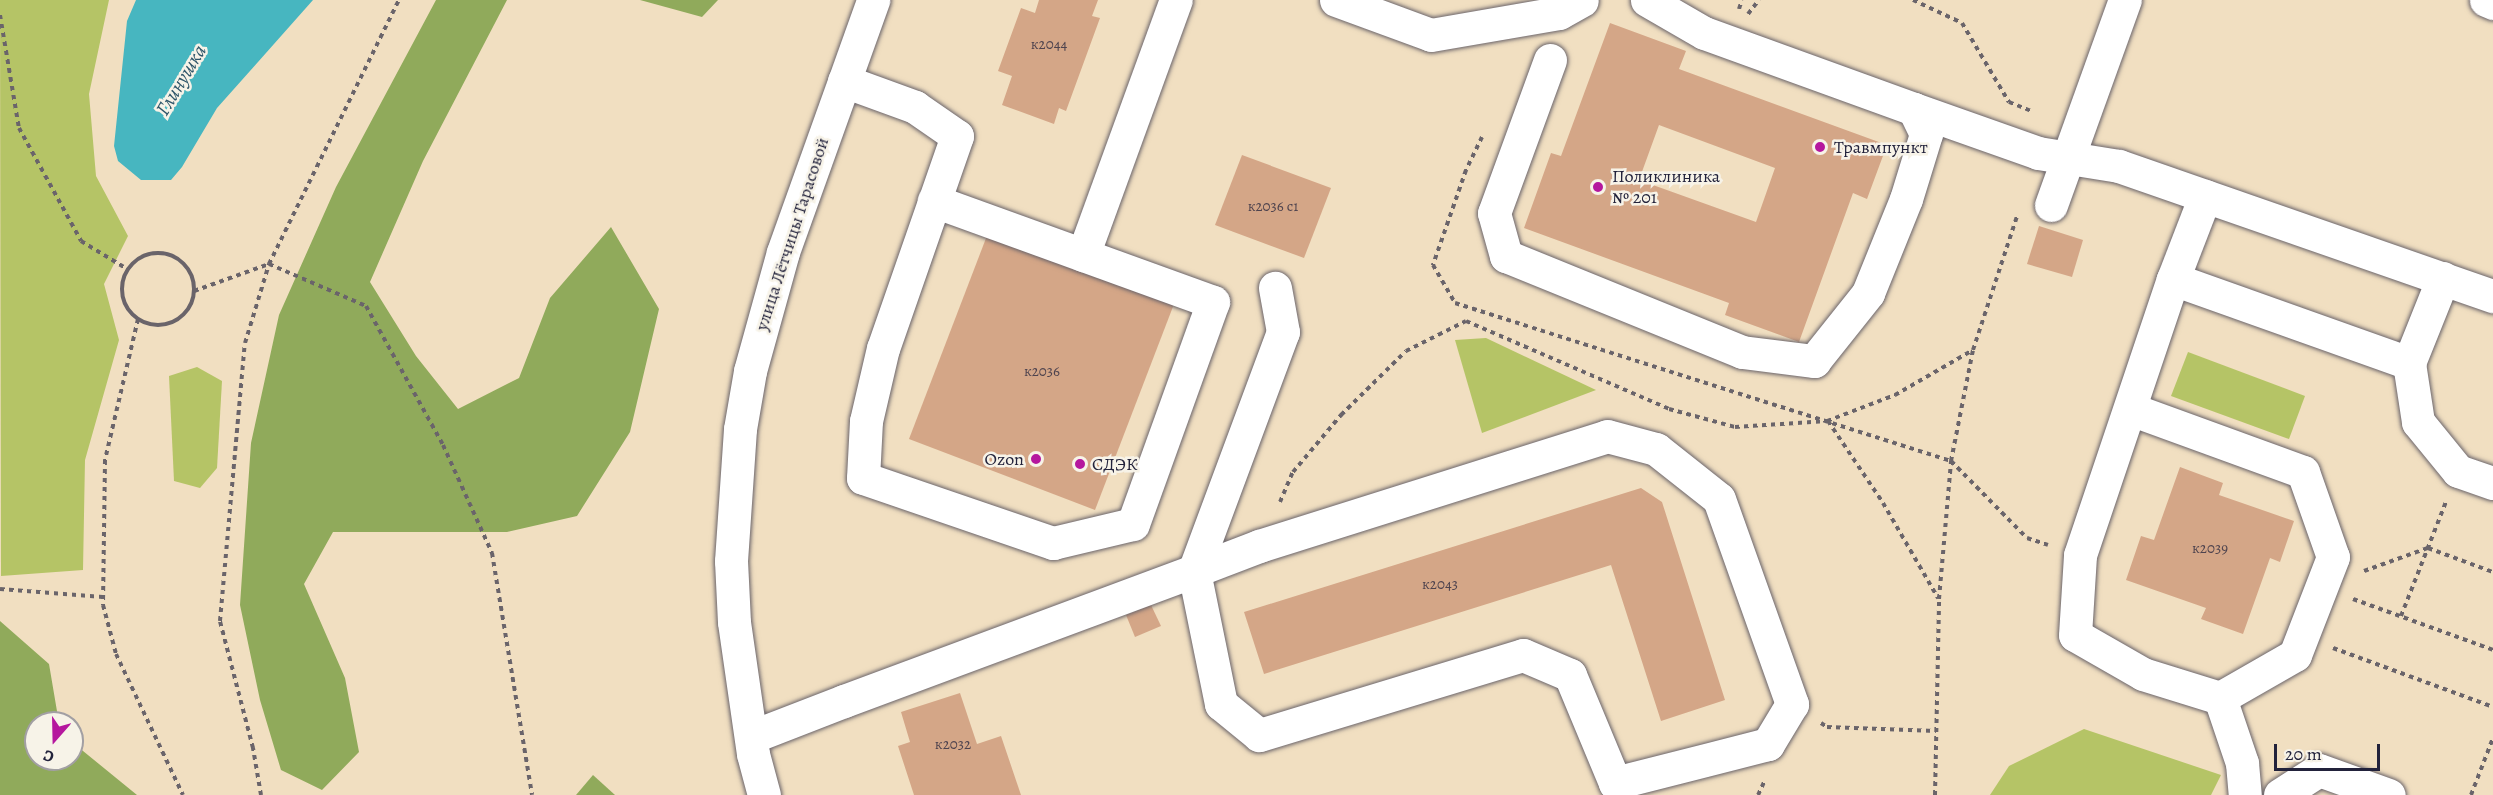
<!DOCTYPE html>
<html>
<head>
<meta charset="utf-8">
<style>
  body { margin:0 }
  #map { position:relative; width:2493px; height:795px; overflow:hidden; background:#f1dfc1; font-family:Alegreya,serif }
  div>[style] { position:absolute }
  .green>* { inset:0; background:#b5c466 }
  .forest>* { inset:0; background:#90aa5b }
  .water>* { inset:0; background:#47b6c0 }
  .building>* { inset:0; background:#d4a687 }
  .path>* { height:4px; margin-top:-2px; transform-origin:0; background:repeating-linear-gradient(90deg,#6a646a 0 4.5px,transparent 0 9px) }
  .path>.ring { margin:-2px; padding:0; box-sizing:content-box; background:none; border:4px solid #6a646a; border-radius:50% }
  .roads { filter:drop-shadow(0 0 2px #6a646a) drop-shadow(0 0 2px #6a646a) }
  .minor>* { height:33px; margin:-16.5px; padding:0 16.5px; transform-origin:16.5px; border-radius:16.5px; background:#fff }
  .major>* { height:33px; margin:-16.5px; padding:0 16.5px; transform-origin:16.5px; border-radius:16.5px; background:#fff }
  .dots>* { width:16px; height:16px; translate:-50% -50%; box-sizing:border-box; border:3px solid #f7f3e8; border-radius:50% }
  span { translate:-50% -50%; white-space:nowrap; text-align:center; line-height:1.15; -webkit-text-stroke:5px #f7f3e8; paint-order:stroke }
  .number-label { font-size:15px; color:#4e434e }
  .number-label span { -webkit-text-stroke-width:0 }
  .poi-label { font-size:18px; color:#22223b }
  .left { translate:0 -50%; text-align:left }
  .right { translate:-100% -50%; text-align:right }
  .street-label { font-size:18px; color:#22223b }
  .water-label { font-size:20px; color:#2f566a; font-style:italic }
  .north { position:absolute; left:24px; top:711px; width:60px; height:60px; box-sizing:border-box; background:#f7f3e8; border:2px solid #a29fa3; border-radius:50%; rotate:200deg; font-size:16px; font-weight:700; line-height:24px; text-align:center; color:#22223b }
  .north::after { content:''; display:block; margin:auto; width:21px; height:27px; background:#b5179e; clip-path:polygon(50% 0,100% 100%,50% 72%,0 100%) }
  .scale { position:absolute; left:2274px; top:744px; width:106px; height:27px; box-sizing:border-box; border:3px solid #22223b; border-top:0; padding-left:8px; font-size:18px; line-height:21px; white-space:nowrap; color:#22223b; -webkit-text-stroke:4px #f7f3e8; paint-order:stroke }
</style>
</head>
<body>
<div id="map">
  <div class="green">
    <div style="clip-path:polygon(0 0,109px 0,89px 94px,96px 176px,128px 236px,104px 284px,119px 340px,85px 460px,83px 570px,1px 576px)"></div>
    <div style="clip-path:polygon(1486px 338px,1596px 390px,1482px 433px,1455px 340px)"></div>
    <div style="clip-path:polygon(2188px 352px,2305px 396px,2289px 439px,2171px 396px)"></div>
    <div style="clip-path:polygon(197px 367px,222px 381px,217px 468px,200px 488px,174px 481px,169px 376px)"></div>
    <div style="clip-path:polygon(2084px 729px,2221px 775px,2211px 795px,1990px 795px,2009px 766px)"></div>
  </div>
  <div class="forest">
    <div style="clip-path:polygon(436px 0,507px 0,423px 161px,370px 282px,416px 356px,458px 409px,519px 378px,550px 298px,611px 227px,659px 309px,630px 432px,577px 516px,507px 532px,333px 532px,304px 584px,345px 678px,359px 752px,322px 790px,281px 770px,260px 700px,240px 605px,251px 443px,279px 315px,336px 187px)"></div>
    <div style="clip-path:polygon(640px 0,718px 0,702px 17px)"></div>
    <div style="clip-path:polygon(0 621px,49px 664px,59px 723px,36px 723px,36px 759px,72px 759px,72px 742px,137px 795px,0 795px)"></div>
    <div style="clip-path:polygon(593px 775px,615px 795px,576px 795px)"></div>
  </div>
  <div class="water">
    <div style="clip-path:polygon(136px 0,313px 0,217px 108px,182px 167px,171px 180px,141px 180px,118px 161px,114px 146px,127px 21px)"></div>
  </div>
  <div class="building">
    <div style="clip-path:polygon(1039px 0,1098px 0,1092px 16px,1100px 18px,1066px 111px,1059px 108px,1054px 124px,1002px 105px,1012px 76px,998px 71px,1021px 8px,1035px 13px)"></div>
    <div style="clip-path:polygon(evenodd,1610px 23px,1686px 51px,1679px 69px,1887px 145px,1867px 199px,1853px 193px,1799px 342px,1725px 315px,1729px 303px,1524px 228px,1551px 153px,1561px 156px,1610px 23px,1659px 125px,1775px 168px,1756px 222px,1639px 180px,1659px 125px)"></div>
    <div style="clip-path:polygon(1242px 155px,1331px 188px,1304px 258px,1215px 225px)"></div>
    <div style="clip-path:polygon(2039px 226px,2083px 240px,2072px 277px,2027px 264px)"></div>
    <div style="clip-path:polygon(988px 233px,1174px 304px,1095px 510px,909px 439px)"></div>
    <div style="clip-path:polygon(2180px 467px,2223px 483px,2219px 495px,2294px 521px,2280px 562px,2270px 558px,2243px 634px,2201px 619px,2206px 608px,2126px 580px,2141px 536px,2154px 540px)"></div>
    <div style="clip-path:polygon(1641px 488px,1662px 502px,1725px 700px,1661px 721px,1611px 565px,1264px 674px,1244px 612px)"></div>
    <div style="clip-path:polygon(1151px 605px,1161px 626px,1135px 637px,1126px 615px)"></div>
    <div style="clip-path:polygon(960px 693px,977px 744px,1001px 736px,1021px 795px,914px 795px,898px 746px,910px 742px,901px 712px)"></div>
  </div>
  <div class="path">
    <div style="left:1913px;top:0;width:54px;rotate:25.1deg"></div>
    <div style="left:1962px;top:23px;width:92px;rotate:59.3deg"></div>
    <div style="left:2009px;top:102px;width:24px;rotate:22deg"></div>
    <div style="left:1739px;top:9px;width:9px;rotate:-72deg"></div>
    <div style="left:1748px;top:14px;width:18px;rotate:-52deg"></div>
    <div style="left:0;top:15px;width:115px;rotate:80.5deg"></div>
    <div style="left:19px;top:128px;width:129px;rotate:61.2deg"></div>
    <div style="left:81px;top:241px;width:54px;rotate:31.3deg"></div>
    <div style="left:1482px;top:137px;width:37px;rotate:116deg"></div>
    <div style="left:1466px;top:170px;width:101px;rotate:109.2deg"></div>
    <div style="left:1433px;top:265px;width:44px;rotate:59.9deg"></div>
    <div style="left:1455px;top:303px;width:521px;rotate:17.67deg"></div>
    <div style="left:1951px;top:461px;width:108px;rotate:45.4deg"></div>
    <div style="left:2027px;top:538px;width:22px;rotate:18deg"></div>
    <div class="ring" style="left:122px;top:253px;width:68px;height:68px"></div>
    <div style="left:194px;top:291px;width:80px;rotate:-19.8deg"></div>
    <div style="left:269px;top:264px;width:106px;rotate:23.4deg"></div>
    <div style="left:366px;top:306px;width:159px;rotate:61deg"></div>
    <div style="left:443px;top:445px;width:119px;rotate:65.6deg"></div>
    <div style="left:492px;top:553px;width:245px;rotate:80.6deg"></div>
    <div style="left:138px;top:319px;width:145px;rotate:103.2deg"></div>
    <div style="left:105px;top:460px;width:145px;rotate:90.8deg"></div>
    <div style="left:103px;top:605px;width:51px;rotate:75.1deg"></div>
    <div style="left:116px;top:654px;width:156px;rotate:64.6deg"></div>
    <div style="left:1828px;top:421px;width:99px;rotate:56.1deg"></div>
    <div style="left:1883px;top:503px;width:110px;rotate:59.9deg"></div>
    <div style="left:1280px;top:502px;width:33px;rotate:-67deg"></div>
    <div style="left:1293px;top:472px;width:75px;rotate:-49.9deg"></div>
    <div style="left:1341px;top:415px;width:91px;rotate:-44.6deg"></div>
    <div style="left:1406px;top:351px;width:67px;rotate:-26.6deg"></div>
    <div style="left:1466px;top:321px;width:221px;rotate:23.4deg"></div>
    <div style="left:1669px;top:409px;width:68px;rotate:15.3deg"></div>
    <div style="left:1735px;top:427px;width:92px;rotate:-3.7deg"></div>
    <div style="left:1827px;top:421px;width:73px;rotate:-20.9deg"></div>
    <div style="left:1895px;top:395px;width:90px;rotate:-30deg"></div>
    <div style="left:2364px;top:571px;width:68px;rotate:-19.8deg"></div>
    <div style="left:2428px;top:548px;width:69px;rotate:20.3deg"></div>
    <div style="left:0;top:589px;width:103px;rotate:4.4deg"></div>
    <div style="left:2353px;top:599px;width:149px;rotate:20deg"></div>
    <div style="left:2401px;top:616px;width:123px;rotate:-68.5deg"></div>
    <div style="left:2333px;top:648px;width:171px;rotate:20.2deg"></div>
    <div style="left:1821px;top:723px;width:7px;rotate:34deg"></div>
    <div style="left:1827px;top:727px;width:109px;rotate:2.1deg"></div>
    <div style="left:261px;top:795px;width:48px;rotate:-99.7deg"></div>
    <div style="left:253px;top:748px;width:131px;rotate:-104.6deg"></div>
    <div style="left:220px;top:621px;width:279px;rotate:-84.9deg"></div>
    <div style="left:245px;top:343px;width:83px;rotate:-73.1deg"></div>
    <div style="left:269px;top:264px;width:294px;rotate:-63.8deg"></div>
    <div style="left:1758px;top:795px;width:14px;rotate:-65deg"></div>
    <div style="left:1935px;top:795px;width:196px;rotate:-88.8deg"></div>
    <div style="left:1939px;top:599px;width:139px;rotate:-85deg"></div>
    <div style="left:1951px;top:461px;width:113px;rotate:-78.8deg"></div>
    <div style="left:1973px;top:350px;width:141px;rotate:-71.8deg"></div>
    <div style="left:2471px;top:795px;width:61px;rotate:-68.9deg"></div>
  </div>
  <div class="roads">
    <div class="minor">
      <div style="left:1336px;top:0;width:101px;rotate:20.2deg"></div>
      <div style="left:1431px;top:35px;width:130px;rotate:-9.8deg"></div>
      <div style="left:1559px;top:13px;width:26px;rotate:-29deg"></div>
      <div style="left:1550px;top:60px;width:163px;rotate:110.1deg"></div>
      <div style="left:1494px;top:213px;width:45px;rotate:74.4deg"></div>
      <div style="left:1506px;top:256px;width:255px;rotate:22.1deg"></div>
      <div style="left:1742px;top:352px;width:73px;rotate:7.1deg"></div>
      <div style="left:1814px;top:361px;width:87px;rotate:-51.5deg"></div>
      <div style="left:1868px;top:293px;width:101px;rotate:-68deg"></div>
      <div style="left:1906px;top:199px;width:68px;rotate:-72.9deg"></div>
      <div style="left:1926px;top:134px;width:28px;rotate:-116deg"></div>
      <div style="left:1914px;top:109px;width:223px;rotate:-160.1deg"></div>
      <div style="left:1704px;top:33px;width:66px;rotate:-149.9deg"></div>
      <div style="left:844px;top:81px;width:76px;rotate:20.1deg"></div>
      <div style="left:915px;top:107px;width:51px;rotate:34.6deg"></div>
      <div style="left:957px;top:136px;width:225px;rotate:109.2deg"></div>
      <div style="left:883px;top:348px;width:75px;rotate:103.1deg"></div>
      <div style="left:866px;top:421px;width:57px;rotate:93deg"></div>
      <div style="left:863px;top:478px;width:201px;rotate:18.9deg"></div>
      <div style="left:1053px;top:543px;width:82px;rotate:-13.4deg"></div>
      <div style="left:1133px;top:524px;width:236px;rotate:-70.2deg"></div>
      <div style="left:1213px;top:302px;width:297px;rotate:-160.1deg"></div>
      <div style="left:1914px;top:109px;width:132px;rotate:19.5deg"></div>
      <div style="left:2038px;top:153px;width:82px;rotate:9.1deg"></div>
      <div style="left:2119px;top:166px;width:396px;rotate:19.2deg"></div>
      <div style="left:2051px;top:205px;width:218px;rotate:-70.2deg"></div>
      <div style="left:1083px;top:255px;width:271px;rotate:-70deg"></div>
      <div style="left:2443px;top:278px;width:92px;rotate:111.8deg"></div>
      <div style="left:2409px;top:363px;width:60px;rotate:81.3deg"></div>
      <div style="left:2418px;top:422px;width:63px;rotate:50.8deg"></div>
      <div style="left:2458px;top:471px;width:37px;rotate:19deg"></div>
      <div style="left:2173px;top:279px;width:251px;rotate:19.6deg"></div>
      <div style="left:2130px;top:409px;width:184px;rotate:20deg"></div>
      <div style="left:2303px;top:472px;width:90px;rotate:70.6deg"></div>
      <div style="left:2333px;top:557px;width:105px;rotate:111.2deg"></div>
      <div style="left:2295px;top:655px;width:86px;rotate:150.2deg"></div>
      <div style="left:2220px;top:698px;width:81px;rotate:-162.7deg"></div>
      <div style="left:2143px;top:674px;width:78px;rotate:-150.2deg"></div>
      <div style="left:2075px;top:635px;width:80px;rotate:-86.4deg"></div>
      <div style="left:2080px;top:555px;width:291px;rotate:-71.4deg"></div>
      <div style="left:2173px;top:279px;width:89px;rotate:-68.9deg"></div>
      <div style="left:2220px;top:698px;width:69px;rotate:71.3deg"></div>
      <div style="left:2242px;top:763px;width:32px;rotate:85deg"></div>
      <div style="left:751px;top:737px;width:100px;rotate:-21.2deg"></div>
      <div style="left:844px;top:701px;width:373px;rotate:-20.4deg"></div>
      <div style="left:1194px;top:571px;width:70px;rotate:-21deg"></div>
      <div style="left:1259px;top:546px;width:365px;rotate:-17.5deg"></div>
      <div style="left:1607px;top:436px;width:51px;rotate:14.9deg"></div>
      <div style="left:1656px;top:449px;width:80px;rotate:38.4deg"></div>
      <div style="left:1719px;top:499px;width:218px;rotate:70.4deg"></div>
      <div style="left:1792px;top:704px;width:47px;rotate:121deg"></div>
      <div style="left:1768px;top:744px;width:158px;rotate:165.7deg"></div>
      <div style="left:1615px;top:783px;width:117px;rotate:-112.6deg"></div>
      <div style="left:1570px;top:675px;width:51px;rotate:-156.9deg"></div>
      <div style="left:1523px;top:655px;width:276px;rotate:163.1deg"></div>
      <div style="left:1259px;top:735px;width:49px;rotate:-140.8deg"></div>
      <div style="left:1221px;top:704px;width:136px;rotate:-101.5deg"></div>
      <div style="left:1194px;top:571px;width:255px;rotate:-69.6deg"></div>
      <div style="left:1283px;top:332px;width:45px;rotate:-100.3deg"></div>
      <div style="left:2280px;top:795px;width:46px;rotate:-32.7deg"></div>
      <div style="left:2319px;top:770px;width:74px;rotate:19.7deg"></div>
    </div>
    <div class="major">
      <div style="left:2486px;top:0;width:8px;rotate:23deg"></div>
      <div style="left:764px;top:795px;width:42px;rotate:-105deg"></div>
      <div style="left:753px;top:754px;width:133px;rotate:-98.2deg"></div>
      <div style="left:734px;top:622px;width:61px;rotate:-92.8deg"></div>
      <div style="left:731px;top:561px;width:132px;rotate:-86.1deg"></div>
      <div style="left:740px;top:429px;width:59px;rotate:-80.2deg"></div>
      <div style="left:750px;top:371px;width:123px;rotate:-74.5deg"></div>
      <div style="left:783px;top:252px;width:268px;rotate:-70.3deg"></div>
    </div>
  </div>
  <div class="dots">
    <div style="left:1820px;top:147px;background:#b5179e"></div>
    <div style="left:1598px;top:187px;background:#b5179e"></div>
    <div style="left:1036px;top:459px;background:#b5179e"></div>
    <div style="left:1080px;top:464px;background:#b5179e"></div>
  </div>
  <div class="number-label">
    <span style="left:1049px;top:45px">к2044</span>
    <span style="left:1273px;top:207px">к2036 с1</span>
    <span style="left:1042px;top:372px">к2036</span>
    <span style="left:2210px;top:549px">к2039</span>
    <span style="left:1440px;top:585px">к2043</span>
    <span style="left:953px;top:745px">к2032</span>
  </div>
  <div class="poi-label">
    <span class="left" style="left:1834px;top:147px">Травмпункт</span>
    <span class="left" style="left:1612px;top:187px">Поликлиника<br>№ 201</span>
    <span class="right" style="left:1024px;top:459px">Ozon</span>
    <span class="left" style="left:1092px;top:464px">СДЭК</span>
  </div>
  <div class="street-label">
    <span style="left:792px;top:234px;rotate:-72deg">улица Лётчицы Тарасовой</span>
  </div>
  <div class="water-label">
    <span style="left:181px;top:80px;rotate:-59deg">Глинушка</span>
  </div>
  <div class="north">С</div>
  <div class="scale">20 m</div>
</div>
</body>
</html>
